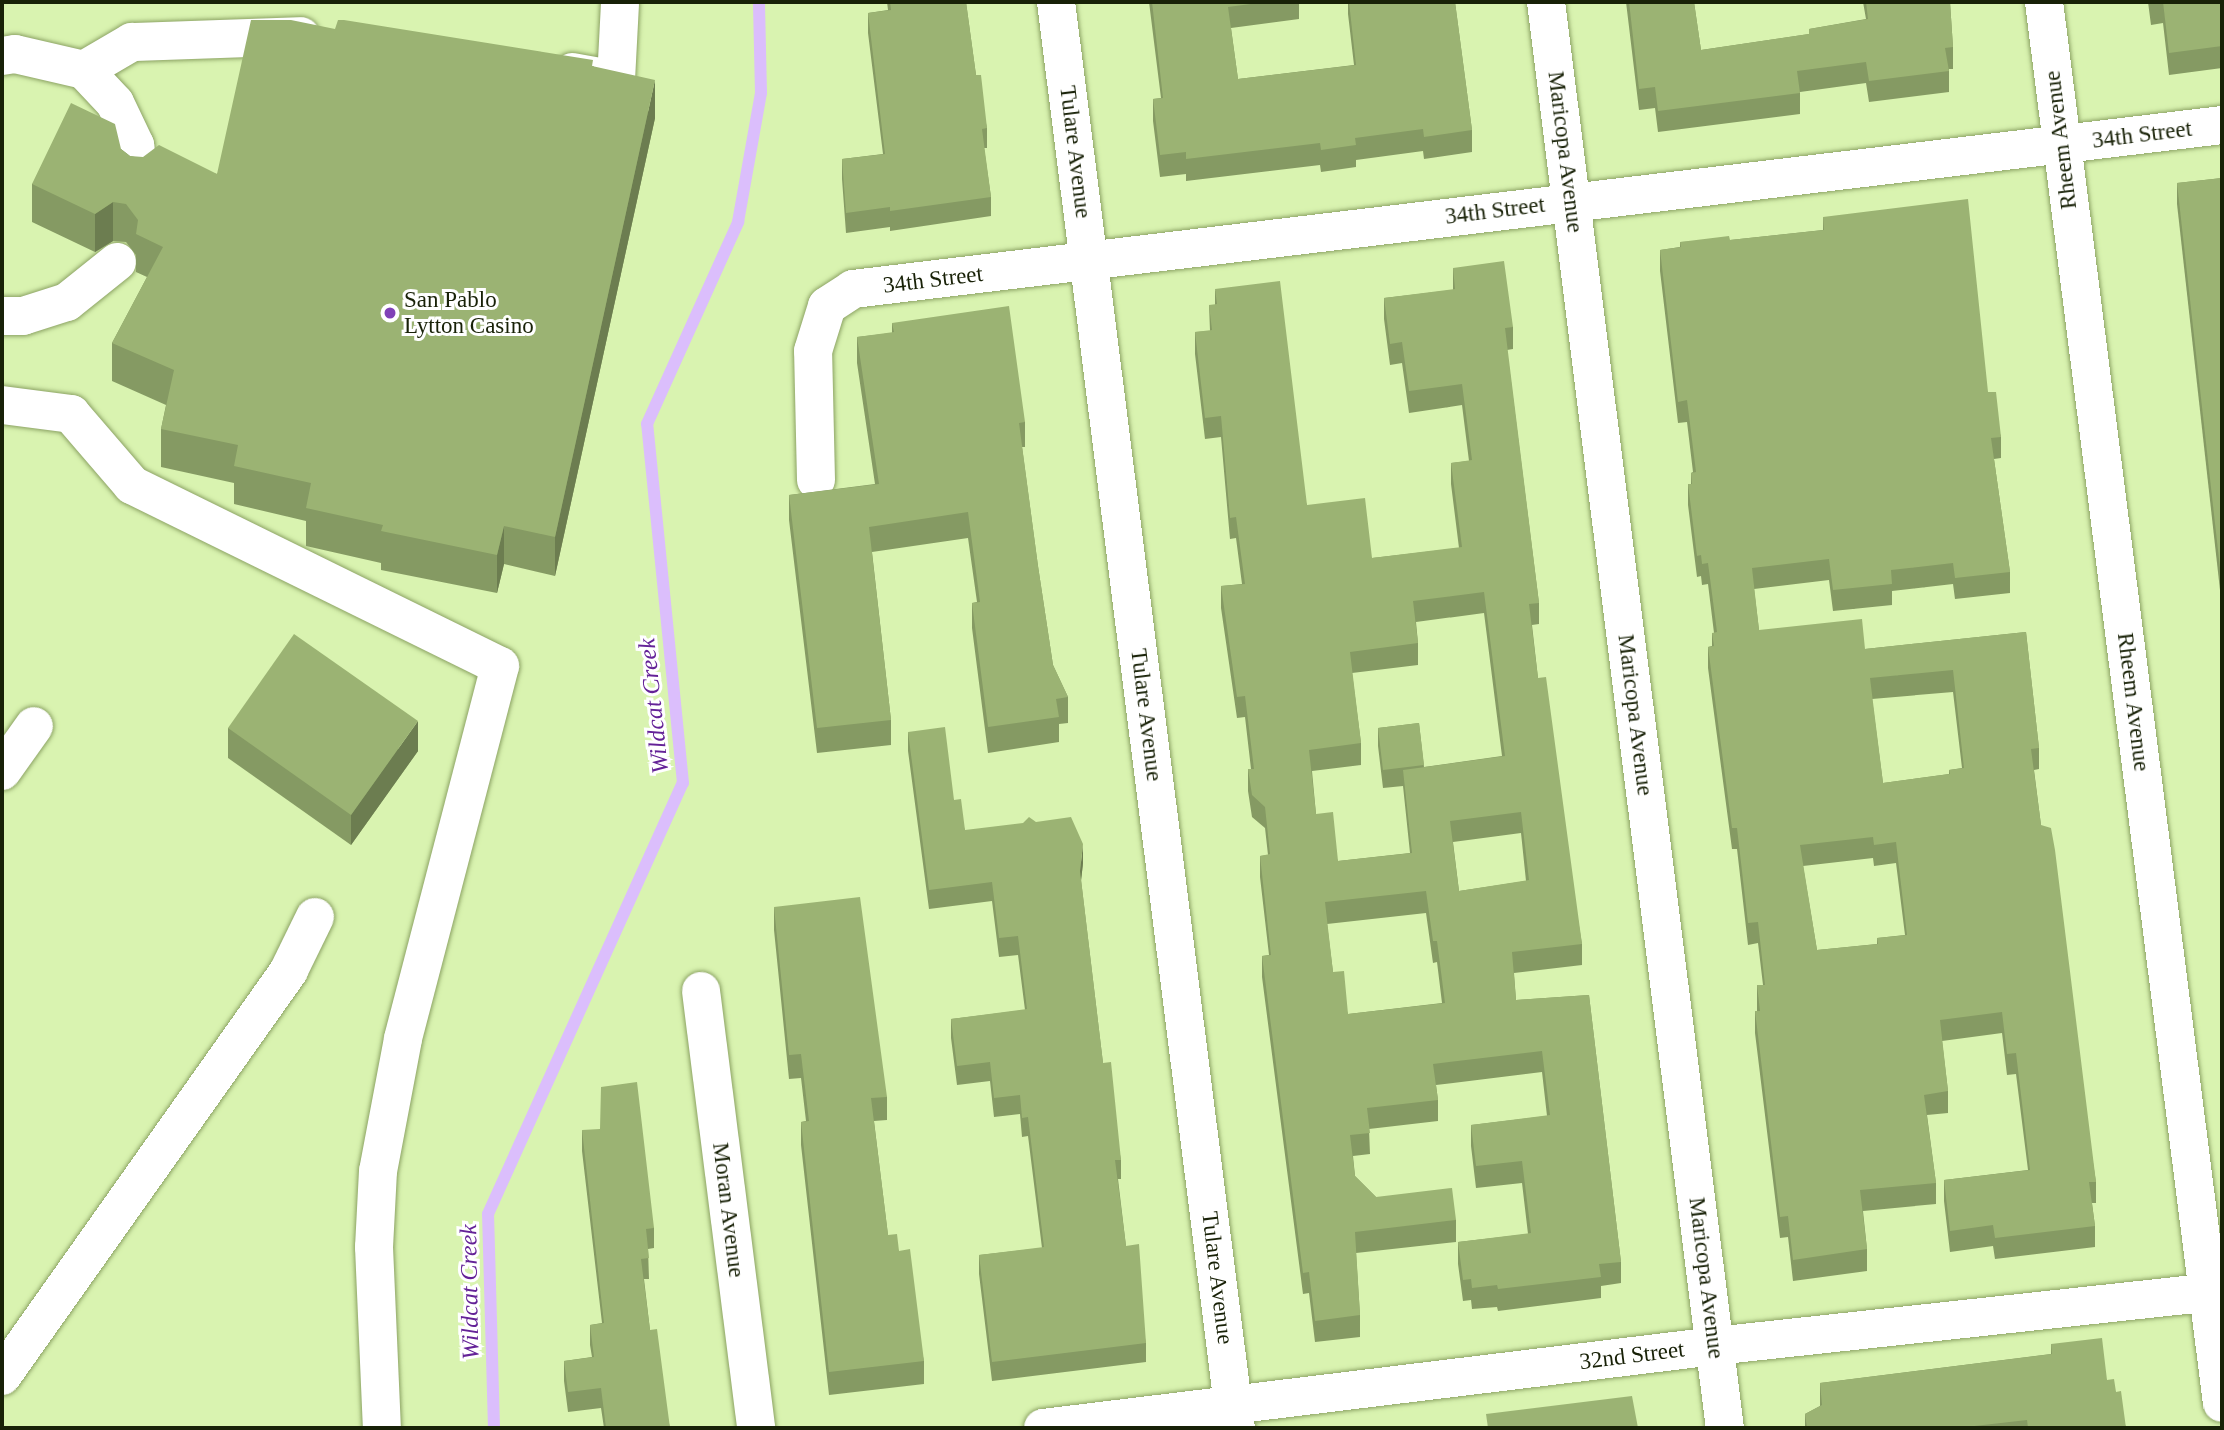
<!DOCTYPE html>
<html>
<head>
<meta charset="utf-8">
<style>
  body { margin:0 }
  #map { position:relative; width:2224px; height:1430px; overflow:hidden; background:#d9f3b0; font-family:Georgia,serif }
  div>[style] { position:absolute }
  .stream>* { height:12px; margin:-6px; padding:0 6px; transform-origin:6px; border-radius:6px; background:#dbbefc }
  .roads { filter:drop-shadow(0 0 2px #8ca364) drop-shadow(0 0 2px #8ca364) }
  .minor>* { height:38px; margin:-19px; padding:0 19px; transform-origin:19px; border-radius:19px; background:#fff }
  .wall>* { inset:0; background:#859a63 }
  .shaded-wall>* { inset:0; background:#6c7d50 }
  .building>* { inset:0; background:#9bb373 }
  .dots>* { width:19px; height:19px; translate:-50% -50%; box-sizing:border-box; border:4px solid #fff; border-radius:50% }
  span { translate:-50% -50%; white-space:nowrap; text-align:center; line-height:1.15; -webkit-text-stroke:6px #fff; paint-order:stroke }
  .street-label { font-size:23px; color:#182107 }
  .poi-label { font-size:23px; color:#182107 }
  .left { translate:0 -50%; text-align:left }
  .water-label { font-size:24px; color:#642297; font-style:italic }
  .frame { position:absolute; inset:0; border:4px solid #182107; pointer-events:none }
</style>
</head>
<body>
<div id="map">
  <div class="stream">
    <div style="left:494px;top:1428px;width:214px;rotate:-91.6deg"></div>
    <div style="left:488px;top:1214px;width:473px;rotate:-65.7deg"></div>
    <div style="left:683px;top:783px;width:361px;rotate:-95.7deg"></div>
    <div style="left:647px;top:424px;width:222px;rotate:-65.7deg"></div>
    <div style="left:738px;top:222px;width:131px;rotate:-79.9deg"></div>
    <div style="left:761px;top:93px;width:91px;rotate:-91.3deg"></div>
  </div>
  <div class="roads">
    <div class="minor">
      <div style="left:1056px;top:2px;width:1437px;rotate:82.81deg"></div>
      <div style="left:1546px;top:2px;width:1437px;rotate:82.85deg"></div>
      <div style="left:2044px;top:2px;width:1412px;rotate:82.76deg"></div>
      <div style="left:2px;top:56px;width:13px;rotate:-9deg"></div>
      <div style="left:15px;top:54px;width:71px;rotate:13.1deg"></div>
      <div style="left:84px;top:70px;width:45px;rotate:46.8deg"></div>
      <div style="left:115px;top:103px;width:47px;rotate:64.5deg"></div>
      <div style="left:135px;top:145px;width:29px;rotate:82deg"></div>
      <div style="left:84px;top:70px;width:56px;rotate:-30.3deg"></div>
      <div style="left:132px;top:42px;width:169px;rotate:-2deg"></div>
      <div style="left:572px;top:72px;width:45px;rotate:10.3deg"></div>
      <div style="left:616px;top:80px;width:76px;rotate:-87deg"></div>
      <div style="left:2px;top:316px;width:21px"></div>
      <div style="left:23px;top:316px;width:46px;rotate:-17.7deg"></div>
      <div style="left:67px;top:302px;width:64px;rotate:-38.7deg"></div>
      <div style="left:2px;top:405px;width:70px;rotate:7.4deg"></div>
      <div style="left:71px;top:414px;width:94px;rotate:49.3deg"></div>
      <div style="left:132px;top:485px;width:410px;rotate:26.2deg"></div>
      <div style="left:500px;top:666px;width:385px;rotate:104.6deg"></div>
      <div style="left:403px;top:1039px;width:134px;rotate:100.7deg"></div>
      <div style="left:378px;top:1171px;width:76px;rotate:93deg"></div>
      <div style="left:374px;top:1247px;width:181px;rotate:87.5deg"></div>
      <div style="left:816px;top:480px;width:129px;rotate:-91.3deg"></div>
      <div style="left:813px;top:351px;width:47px;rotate:-72.7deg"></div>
      <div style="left:827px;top:306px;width:31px;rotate:-33deg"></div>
      <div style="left:853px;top:289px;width:1379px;rotate:-6.83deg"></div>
      <div style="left:2px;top:771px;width:55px;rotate:-54.6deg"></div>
      <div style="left:701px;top:991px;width:440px;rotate:82.8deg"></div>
      <div style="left:2px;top:1376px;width:497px;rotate:-54.7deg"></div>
      <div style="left:289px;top:970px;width:59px;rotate:-63.9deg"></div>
      <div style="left:1043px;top:1428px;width:677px;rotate:-6.96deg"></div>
      <div style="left:1715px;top:1346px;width:510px;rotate:-6.19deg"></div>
    </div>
  </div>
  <div class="wall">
    <div style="clip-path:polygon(887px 2px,966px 2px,976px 75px,987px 128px,987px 148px,984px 148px,991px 197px,991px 216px,890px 231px,890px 227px,846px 233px,842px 179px,842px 159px,883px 154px,868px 33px,868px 13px,888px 10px)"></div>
    <div style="clip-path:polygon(1149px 2px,1299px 2px,1299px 19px,1231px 28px,1238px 79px,1354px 65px,1348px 14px,1348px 2px,1455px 2px,1472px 130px,1472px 152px,1424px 159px,1423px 151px,1356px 160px,1356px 167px,1321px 172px,1320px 165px,1186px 181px,1186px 174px,1160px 177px,1153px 121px,1153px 99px,1161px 98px)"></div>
    <div style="clip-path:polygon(1626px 2px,1694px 2px,1701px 50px,1809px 34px,1809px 29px,1866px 19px,1863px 2px,1950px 2px,1953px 47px,1953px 69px,1949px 69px,1949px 92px,1869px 102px,1866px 83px,1800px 92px,1800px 114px,1658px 132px,1655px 108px,1639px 110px)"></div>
    <div style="clip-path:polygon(2148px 2px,2222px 2px,2222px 68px,2169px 75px,2163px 23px,2151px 25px)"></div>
    <div style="clip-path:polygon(335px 29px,593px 66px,655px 118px,555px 576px,504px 564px,497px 593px,381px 570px,381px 563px,306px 546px,306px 521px,234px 504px,234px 483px,161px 467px,161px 429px,166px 405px,112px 381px,112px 343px,147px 277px,136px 272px,136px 255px,126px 242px,113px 241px,95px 252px,32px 222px,32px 184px,121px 149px,130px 156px,217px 174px)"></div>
    <div style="clip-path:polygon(2222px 178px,2222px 608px,2177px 204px,2177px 183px)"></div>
    <div style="clip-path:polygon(evenodd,1823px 217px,1988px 392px,2001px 437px,2001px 458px,1994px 459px,2010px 572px,2010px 593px,1955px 599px,1953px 584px,1892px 591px,1892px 605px,1833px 611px,1829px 580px,1754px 589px,1759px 630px,1865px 649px,2026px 632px,2039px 748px,2039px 769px,2034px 770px,2041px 825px,2096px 1182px,2096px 1203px,2092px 1203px,2095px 1226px,2095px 1247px,1995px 1259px,1993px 1246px,1950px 1252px,1944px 1201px,1944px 1180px,2028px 1170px,2016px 1074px,2007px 1075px,2002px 1033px,1942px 1041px,1948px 1091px,1948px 1113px,1927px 1115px,1936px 1183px,1936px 1204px,1863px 1211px,1867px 1249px,1867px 1271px,1793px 1281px,1788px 1237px,1780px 1238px,1755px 1033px,1755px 1011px,1757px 1011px,1757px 985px,1763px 985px,1758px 943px,1748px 945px,1737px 849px,1732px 849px,1708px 668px,1708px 647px,1712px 646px,1712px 633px,1714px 633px,1708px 584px,1702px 585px,1701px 576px,1697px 577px,1688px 505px,1688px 484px,1691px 484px,1691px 473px,1693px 472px,1687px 422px,1678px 423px,1660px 271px,1660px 250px,1680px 247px,1680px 242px,1730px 240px,1823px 230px,1823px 217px,1953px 692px,1962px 768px,1949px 770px,1949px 774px,1883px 783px,1872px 699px,1953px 692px,1823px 217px,1873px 858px,1874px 866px,1896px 863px,1905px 935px,1877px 938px,1877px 944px,1817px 950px,1803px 866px,1873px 858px)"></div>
    <div style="clip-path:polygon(evenodd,1453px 268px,1513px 327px,1513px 349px,1507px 350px,1539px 603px,1539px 624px,1532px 625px,1538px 678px,1582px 944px,1582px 965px,1514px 973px,1516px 1000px,1589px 995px,1621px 1262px,1621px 1283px,1601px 1286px,1601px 1298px,1498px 1311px,1497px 1307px,1472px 1309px,1471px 1300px,1463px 1301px,1458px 1264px,1458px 1242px,1528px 1234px,1522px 1183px,1476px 1188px,1471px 1146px,1471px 1125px,1547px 1116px,1542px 1072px,1436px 1085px,1438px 1100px,1438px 1121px,1369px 1129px,1370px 1154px,1353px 1156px,1355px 1176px,1376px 1197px,1456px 1220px,1456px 1242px,1356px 1253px,1360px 1315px,1360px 1337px,1315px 1342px,1309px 1293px,1303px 1294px,1262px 977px,1262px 956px,1269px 955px,1260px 877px,1260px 856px,1268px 855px,1265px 828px,1252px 817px,1248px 791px,1248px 769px,1251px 769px,1245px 717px,1237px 718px,1221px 608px,1221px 586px,1242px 584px,1236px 538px,1230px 539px,1221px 437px,1205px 439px,1195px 354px,1195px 332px,1210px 331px,1209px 305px,1215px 305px,1215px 289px,1307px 505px,1372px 558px,1459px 548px,1451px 484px,1451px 463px,1469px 461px,1462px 405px,1409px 413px,1402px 363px,1390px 365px,1384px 319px,1384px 298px,1453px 290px,1453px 268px,1484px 613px,1502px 756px,1424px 767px,1419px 723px,1378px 728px,1378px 746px,1383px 788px,1403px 786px,1410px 853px,1338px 861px,1316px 814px,1312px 771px,1361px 765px,1361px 743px,1352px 673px,1418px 665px,1418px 643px,1416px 622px,1484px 613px,1453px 268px,1521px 833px,1526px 881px,1459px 891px,1453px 842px,1521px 833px,1453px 268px,1426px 913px,1433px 963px,1437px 962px,1442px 1003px,1348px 1014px,1333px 972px,1327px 924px,1426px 913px)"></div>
    <div style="clip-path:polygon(892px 323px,1025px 422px,1025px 447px,1022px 447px,1038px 566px,1053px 665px,1068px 697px,1068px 723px,1059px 724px,1059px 742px,988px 753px,972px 628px,972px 603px,977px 602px,968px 538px,872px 552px,891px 720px,891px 745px,817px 753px,789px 520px,789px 495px,875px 484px,857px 363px,857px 337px,892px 333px)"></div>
    <div style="clip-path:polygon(228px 728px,418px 751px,351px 845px,228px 758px)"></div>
    <div style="clip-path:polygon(908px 732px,954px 800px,965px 830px,1083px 863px,1081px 880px,1103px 1063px,1121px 1160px,1121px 1179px,1118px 1179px,1126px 1246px,1146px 1343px,1146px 1362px,992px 1381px,979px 1274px,979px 1255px,1042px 1248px,1028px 1136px,1022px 1137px,1020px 1114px,994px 1117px,990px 1081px,957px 1085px,951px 1038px,951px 1019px,1025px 1010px,1018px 955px,999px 957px,992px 901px,929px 909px,908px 751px)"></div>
    <div style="clip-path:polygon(774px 907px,887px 1097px,887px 1120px,874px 1121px,888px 1235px,899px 1251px,924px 1361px,924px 1384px,829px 1395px,801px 1145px,801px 1122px,806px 1121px,801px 1078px,789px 1079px,774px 930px)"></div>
    <div style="clip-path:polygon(582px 1130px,654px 1228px,654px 1248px,648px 1249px,649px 1279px,644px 1279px,650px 1330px,670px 1428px,604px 1428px,601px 1408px,568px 1412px,564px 1381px,564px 1361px,592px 1357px,590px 1345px,590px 1325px,602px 1323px,582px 1151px)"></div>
    <div style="clip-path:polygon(2051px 1344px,2107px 1380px,2116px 1392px,2126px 1428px,1805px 1428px,1805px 1414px,1820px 1406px,1820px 1383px,2051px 1354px)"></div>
  </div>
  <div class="shaded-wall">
    <div style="clip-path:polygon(655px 80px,655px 118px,555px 576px,555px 537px)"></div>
    <div style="clip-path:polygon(113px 202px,113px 241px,95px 252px,95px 214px)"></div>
    <div style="clip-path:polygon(504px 526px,504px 564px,497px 593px,497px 555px)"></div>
    <div style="clip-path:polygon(418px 721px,418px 751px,351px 845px,351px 815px)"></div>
    <div style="clip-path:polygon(1083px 844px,1083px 863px,1080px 890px,1080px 871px)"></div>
  </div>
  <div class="building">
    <div style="clip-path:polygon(890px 2px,966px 2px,976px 75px,981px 75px,987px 128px,982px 129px,991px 197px,890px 211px,890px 207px,846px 213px,842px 159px,885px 154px,868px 13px,891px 10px)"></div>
    <div style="clip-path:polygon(1152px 2px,1266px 2px,1228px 7px,1238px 79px,1356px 65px,1349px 2px,1455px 2px,1472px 130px,1424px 137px,1423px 129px,1355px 138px,1356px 145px,1321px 150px,1320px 143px,1186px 159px,1186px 152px,1160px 155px,1153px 99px,1163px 98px)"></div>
    <div style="clip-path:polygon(1629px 2px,1694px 2px,1701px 50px,1809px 34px,1809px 29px,1868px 19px,1866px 2px,1950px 2px,1953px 47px,1945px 48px,1949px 71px,1869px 81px,1866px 62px,1797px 71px,1800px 93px,1658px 111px,1655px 87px,1639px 89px)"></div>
    <div style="clip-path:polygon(2163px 2px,2222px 2px,2222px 46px,2169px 53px)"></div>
    <div style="clip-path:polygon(251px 20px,291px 20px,335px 29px,338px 20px,344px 20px,593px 60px,592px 66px,655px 80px,555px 537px,504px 526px,497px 555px,381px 531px,383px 525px,306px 508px,311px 483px,234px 466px,238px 445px,161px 429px,174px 370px,112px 343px,163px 247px,136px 234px,138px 220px,126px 204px,113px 202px,95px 214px,32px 184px,71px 103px,115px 124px,121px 149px,130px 156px,143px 157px,159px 145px,217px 174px)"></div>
    <div style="clip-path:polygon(2222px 178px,2222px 586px,2177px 183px)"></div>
    <div style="clip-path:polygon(evenodd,1968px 199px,1988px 392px,1996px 392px,2001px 437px,1991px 438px,2010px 572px,1955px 578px,1953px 563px,1891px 570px,1892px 584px,1833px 590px,1829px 559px,1752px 568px,1759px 630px,1862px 619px,1865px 649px,2026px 632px,2039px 748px,2031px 749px,2041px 825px,2051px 828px,2055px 850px,2096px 1182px,2089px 1182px,2095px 1226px,1995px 1238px,1993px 1225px,1950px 1231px,1944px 1180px,2030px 1170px,2016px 1053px,2007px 1054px,2002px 1012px,1940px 1020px,1948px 1091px,1924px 1095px,1936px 1183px,1860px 1190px,1867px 1249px,1793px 1260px,1788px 1216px,1780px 1217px,1755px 1011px,1760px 1011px,1757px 985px,1765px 985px,1758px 922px,1748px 923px,1737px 828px,1732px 828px,1708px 647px,1714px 646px,1712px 633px,1717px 632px,1708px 563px,1702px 564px,1701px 555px,1697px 556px,1688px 484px,1692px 484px,1691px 473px,1696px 472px,1687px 400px,1678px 402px,1660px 250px,1681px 247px,1680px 242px,1729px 236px,1730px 240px,1824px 230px,1823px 217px,1968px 199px,1953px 670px,1964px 768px,1949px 770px,1950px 774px,1883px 783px,1870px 678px,1953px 670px,1968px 199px,1873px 837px,1874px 845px,1896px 842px,1907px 935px,1877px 938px,1878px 944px,1817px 950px,1800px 845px,1873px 837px)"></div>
    <div style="clip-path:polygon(evenodd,1504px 261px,1513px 327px,1505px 328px,1539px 603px,1529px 604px,1538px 678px,1546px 677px,1582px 944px,1512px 952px,1516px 1000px,1589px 995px,1621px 1262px,1599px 1264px,1601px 1277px,1498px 1289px,1497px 1285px,1472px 1288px,1471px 1279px,1463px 1280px,1458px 1242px,1531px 1233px,1522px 1161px,1476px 1166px,1471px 1125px,1550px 1115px,1542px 1051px,1433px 1064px,1438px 1100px,1367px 1108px,1370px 1133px,1350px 1135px,1355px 1176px,1376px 1197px,1452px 1188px,1456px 1220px,1355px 1232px,1360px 1315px,1315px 1321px,1309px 1272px,1303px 1273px,1262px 956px,1271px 955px,1260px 856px,1270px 854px,1265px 807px,1252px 795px,1248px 769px,1254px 769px,1245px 696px,1237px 697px,1221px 586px,1245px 584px,1236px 517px,1230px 518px,1221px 416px,1205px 418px,1195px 332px,1212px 330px,1209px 305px,1217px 304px,1215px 289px,1280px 281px,1307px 505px,1365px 498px,1372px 558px,1462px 547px,1451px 463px,1472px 460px,1462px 384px,1409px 391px,1402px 342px,1390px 344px,1384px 298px,1455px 289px,1453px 268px,1504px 261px,1484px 592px,1505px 756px,1403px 770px,1412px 853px,1338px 861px,1333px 812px,1316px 814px,1309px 750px,1361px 743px,1350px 652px,1418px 643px,1413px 601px,1484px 592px,1504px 261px,1521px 812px,1529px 880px,1459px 891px,1450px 821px,1521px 812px,1504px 261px,1426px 891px,1433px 941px,1437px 941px,1445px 1003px,1348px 1014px,1344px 971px,1333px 972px,1325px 902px,1426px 891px)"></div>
    <div style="clip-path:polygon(1009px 306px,1025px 422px,1019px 423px,1038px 566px,1053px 665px,1068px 697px,1056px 699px,1059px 717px,988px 727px,972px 603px,980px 602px,968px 512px,869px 527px,891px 720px,817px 728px,789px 495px,879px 484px,857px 337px,894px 332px,892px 323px)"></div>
    <div style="clip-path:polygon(294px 634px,418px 721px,351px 815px,228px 728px)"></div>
    <div style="clip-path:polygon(1419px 723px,1424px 765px,1383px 770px,1378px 728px)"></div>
    <div style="clip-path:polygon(945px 727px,954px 800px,961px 799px,965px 830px,1023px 823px,1029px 817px,1036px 822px,1071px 817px,1083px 844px,1080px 871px,1103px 1063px,1111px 1062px,1121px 1160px,1115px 1160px,1126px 1246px,1139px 1244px,1146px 1343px,992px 1362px,979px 1255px,1044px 1247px,1028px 1117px,1022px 1118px,1020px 1095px,994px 1098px,990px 1062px,957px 1066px,951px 1019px,1027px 1009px,1018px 936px,999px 938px,992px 882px,929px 890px,908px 732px)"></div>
    <div style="clip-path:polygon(860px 897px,887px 1097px,871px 1098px,888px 1235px,897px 1234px,899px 1251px,910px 1249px,924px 1361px,829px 1372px,801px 1122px,809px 1121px,801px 1054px,789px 1055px,774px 907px)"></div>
    <div style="clip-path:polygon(637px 1082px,654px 1228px,646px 1229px,649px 1258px,641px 1259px,650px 1330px,657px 1329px,670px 1428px,606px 1428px,601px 1388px,568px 1392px,564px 1361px,594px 1357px,590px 1325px,604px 1323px,582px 1130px,600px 1129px,601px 1087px)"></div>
    <div style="clip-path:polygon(2102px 1338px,2107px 1380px,2114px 1379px,2116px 1392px,2121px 1391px,2126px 1428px,2028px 1428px,2027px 1420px,1957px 1428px,1807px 1428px,1805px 1414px,1822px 1405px,1820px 1383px,2052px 1354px,2051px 1344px)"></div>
    <div style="clip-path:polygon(1632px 1396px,1638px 1428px,1488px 1428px,1486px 1414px)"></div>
  </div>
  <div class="dots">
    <div style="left:390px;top:313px;background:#8041b7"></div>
  </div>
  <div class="street-label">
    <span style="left:2142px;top:135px;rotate:-7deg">34th Street</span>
    <span style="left:2061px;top:140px;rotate:-97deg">Rheem Avenue</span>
    <span style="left:1075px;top:152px;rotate:83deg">Tulare Avenue</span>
    <span style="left:1565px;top:152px;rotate:83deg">Maricopa Avenue</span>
    <span style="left:1495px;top:211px;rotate:-7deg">34th Street</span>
    <span style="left:933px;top:280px;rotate:-7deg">34th Street</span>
    <span style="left:2133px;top:702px;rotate:83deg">Rheem Avenue</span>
    <span style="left:1146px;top:715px;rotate:83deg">Tulare Avenue</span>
    <span style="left:1635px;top:715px;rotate:83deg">Maricopa Avenue</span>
    <span style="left:728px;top:1210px;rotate:83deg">Moran Avenue</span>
    <span style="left:1217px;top:1278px;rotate:83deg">Tulare Avenue</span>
    <span style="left:1706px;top:1278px;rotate:83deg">Maricopa Avenue</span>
    <span style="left:1632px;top:1356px;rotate:-7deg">32nd Street</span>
  </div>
  <div class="poi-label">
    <span class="left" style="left:404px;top:313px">San Pablo<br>Lytton Casino</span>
  </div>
  <div class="water-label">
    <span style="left:654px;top:706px;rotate:-96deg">Wildcat Creek</span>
    <span style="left:470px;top:1292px;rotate:-91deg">Wildcat Creek</span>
  </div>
  <div class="frame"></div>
</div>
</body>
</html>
